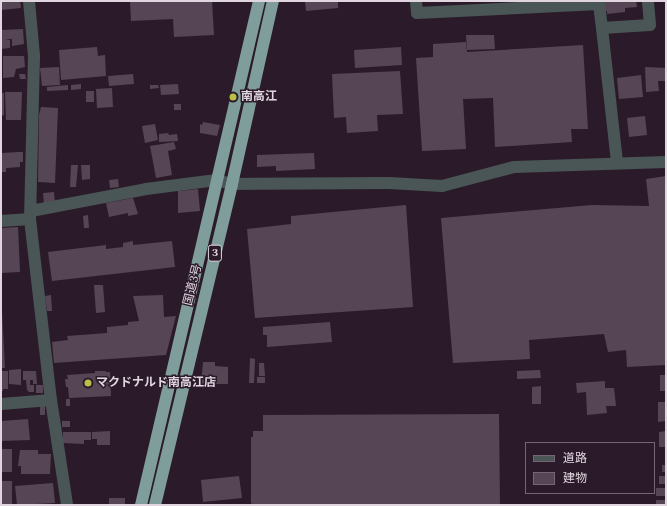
<!DOCTYPE html>
<html>
<head>
<meta charset="utf-8">
<style>
  body { margin:0 }
  #map { position:relative; width:667px; height:506px; overflow:hidden; background:#2b1b2a; font-family:Spectral,"Noto Sans JP",serif }
  div>[style] { position:absolute }
  .building>* { inset:0; background:#564555 }
  .minor>* { height:12px; margin:-6px; padding:0 6px; transform-origin:6px; border-radius:6px; background:#495655 }
  .highway>* { height:12px; margin:-6px; padding:0 6px; transform-origin:6px; border-radius:6px; background:#7f9e9b }
  .dots>* { width:11px; height:11px; translate:-50% -50%; box-sizing:border-box; border:2px solid #2b1b2a; border-radius:50% }
  span { translate:-50% -50%; white-space:nowrap; text-align:center; line-height:1.15; -webkit-text-stroke:3px #2b1b2a; paint-order:stroke }
  .shield-label span { padding:1px 3px; background:#2b1b2a; border:1px solid; border-radius:3px; -webkit-text-stroke-width:0 }
  .shield-label { font-size:11px; color:#e1d6e0; font-weight:700 }
  .poi-label { font-size:12px; color:#e1d6e0; font-weight:700 }
  .left { translate:0 -50%; text-align:left }
  .street-label { font-size:12px; color:#e1d6e0 }
  .frame { position:absolute; inset:0; border:2px solid #e1d6e0; pointer-events:none }
  .legend { position:absolute; left:525px; top:442px; width:130px; height:52px; box-sizing:border-box; background:#2b1b2a; border:1px solid #746673; margin:0; padding:5px 7px; list-style:none; font-size:12px; color:#e1d6e0 }
  .legend li { display:flex; align-items:center; gap:8px; height:20px }
  .legend b { width:20px; border:1px solid #746673 }
</style>
</head>
<body>
<div id="map">
  <div class="building">
    <div style="clip-path:polygon(1px 1px,20px 1px,21px 8px,1px 10px)"></div>
    <div style="clip-path:polygon(130px 1px,212px 1px,214px 35px,174px 37px,173px 19px,131px 21px)"></div>
    <div style="clip-path:polygon(305px 1px,338px 1px,338px 8px,306px 11px)"></div>
    <div style="clip-path:polygon(602px 1px,636px 1px,637px 7px,625px 8px,625px 12px,607px 14px,607px 11px,604px 12px)"></div>
    <div style="clip-path:polygon(23px 29px,24px 44px,12px 46px,12px 39px,5px 39px,10px 40px,10px 48px,1px 49px,1px 30px)"></div>
    <div style="clip-path:polygon(466px 35px,494px 35px,495px 49px,467px 50px)"></div>
    <div style="clip-path:polygon(466px 42px,467px 52px,583px 45px,588px 129px,571px 129px,572px 142px,495px 147px,493px 98px,463px 99px,466px 149px,422px 151px,416px 58px,433px 57px,433px 44px)"></div>
    <div style="clip-path:polygon(97px 47px,98px 56px,105px 55px,106px 76px,61px 80px,59px 50px)"></div>
    <div style="clip-path:polygon(401px 47px,402px 65px,355px 68px,354px 50px)"></div>
    <div style="clip-path:polygon(3px 56px,24px 56px,25px 67px,16px 69px,14px 77px,3px 78px)"></div>
    <div style="clip-path:polygon(59px 67px,60px 85px,42px 86px,40px 68px)"></div>
    <div style="clip-path:polygon(645px 67px,666px 68px,666px 81px,658px 81px,659px 91px,646px 92px)"></div>
    <div style="clip-path:polygon(400px 71px,403px 114px,377px 115px,378px 131px,347px 133px,346px 117px,334px 118px,332px 74px)"></div>
    <div style="clip-path:polygon(19px 74px,25px 74px,26px 79px,20px 79px)"></div>
    <div style="clip-path:polygon(133px 74px,134px 84px,109px 86px,108px 76px)"></div>
    <div style="clip-path:polygon(641px 75px,643px 97px,619px 99px,617px 78px)"></div>
    <div style="clip-path:polygon(81px 84px,81px 89px,71px 90px,71px 85px)"></div>
    <div style="clip-path:polygon(178px 84px,179px 94px,161px 95px,160px 85px)"></div>
    <div style="clip-path:polygon(68px 85px,68px 90px,47px 91px,47px 87px)"></div>
    <div style="clip-path:polygon(150px 85px,158px 85px,159px 88px,150px 89px)"></div>
    <div style="clip-path:polygon(112px 88px,113px 107px,97px 108px,96px 89px)"></div>
    <div style="clip-path:polygon(86px 91px,94px 91px,94px 102px,86px 102px)"></div>
    <div style="clip-path:polygon(5px 92px,22px 92px,21px 120px,6px 120px)"></div>
    <div style="clip-path:polygon(1px 93px,4px 93px,4px 115px,1px 116px)"></div>
    <div style="clip-path:polygon(174px 104px,181px 104px,181px 110px,174px 110px)"></div>
    <div style="clip-path:polygon(41px 107px,58px 108px,55px 183px,38px 182px,39px 115px)"></div>
    <div style="clip-path:polygon(645px 116px,647px 135px,629px 137px,627px 118px)"></div>
    <div style="clip-path:polygon(203px 122px,220px 125px,217px 136px,200px 133px,200px 124px,202px 125px)"></div>
    <div style="clip-path:polygon(155px 124px,158px 140px,145px 143px,142px 126px)"></div>
    <div style="clip-path:polygon(168px 133px,169px 135px,177px 134px,178px 141px,159px 142px,159px 134px)"></div>
    <div style="clip-path:polygon(174px 142px,176px 149px,168px 151px,172px 175px,156px 178px,150px 146px)"></div>
    <div style="clip-path:polygon(19px 152px,23px 152px,23px 162px,20px 162px,20px 167px,6px 168px,6px 172px,2px 172px,2px 153px)"></div>
    <div style="clip-path:polygon(314px 153px,315px 169px,276px 171px,276px 166px,257px 167px,257px 155px)"></div>
    <div style="clip-path:polygon(71px 165px,78px 165px,76px 187px,70px 187px)"></div>
    <div style="clip-path:polygon(81px 165px,90px 165px,90px 179px,82px 180px)"></div>
    <div style="clip-path:polygon(666px 176px,666px 365px,627px 367px,626px 350px,608px 352px,604px 334px,529px 340px,530px 359px,453px 363px,441px 218px,592px 205px,649px 206px,646px 179px)"></div>
    <div style="clip-path:polygon(118px 179px,119px 187px,110px 188px,109px 180px)"></div>
    <div style="clip-path:polygon(198px 189px,200px 211px,178px 213px,178px 191px)"></div>
    <div style="clip-path:polygon(54px 192px,55px 204px,44px 205px,43px 193px)"></div>
    <div style="clip-path:polygon(133px 198px,138px 214px,128px 216px,128px 213px,109px 217px,106px 203px)"></div>
    <div style="clip-path:polygon(406px 205px,413px 307px,255px 318px,247px 229px,291px 224px,291px 216px)"></div>
    <div style="clip-path:polygon(88px 215px,89px 228px,84px 228px,83px 216px)"></div>
    <div style="clip-path:polygon(18px 227px,20px 272px,1px 273px,1px 228px)"></div>
    <div style="clip-path:polygon(133px 241px,133px 245px,172px 241px,175px 267px,52px 281px,48px 252px,106px 245px,106px 249px,123px 247px,123px 243px)"></div>
    <div style="clip-path:polygon(94px 285px,103px 285px,105px 312px,96px 313px)"></div>
    <div style="clip-path:polygon(51px 295px,52px 311px,47px 311px,45px 296px)"></div>
    <div style="clip-path:polygon(163px 295px,164px 317px,176px 316px,166px 355px,54px 363px,52px 342px,68px 340px,67px 336px,107px 333px,107px 327px,128px 325px,128px 322px,139px 321px,133px 296px)"></div>
    <div style="clip-path:polygon(1px 311px,2px 311px,5px 368px,1px 368px)"></div>
    <div style="clip-path:polygon(330px 322px,332px 342px,267px 347px,267px 335px,263px 335px,263px 327px)"></div>
    <div style="clip-path:polygon(250px 358px,255px 359px,254px 383px,249px 383px)"></div>
    <div style="clip-path:polygon(203px 362px,215px 362px,215px 366px,228px 367px,228px 384px,201px 384px)"></div>
    <div style="clip-path:polygon(259px 363px,264px 363px,265px 376px,259px 376px)"></div>
    <div style="clip-path:polygon(21px 369px,21px 385px,9px 384px,9px 370px)"></div>
    <div style="clip-path:polygon(540px 370px,541px 378px,517px 379px,517px 371px)"></div>
    <div style="clip-path:polygon(1px 371px,8px 371px,8px 389px,3px 389px,3px 391px,1px 391px)"></div>
    <div style="clip-path:polygon(23px 371px,36px 371px,37px 384px,33px 384px,33px 380px,30px 380px,30px 385px,34px 385px,34px 392px,29px 392px,27px 390px,26px 380px,23px 380px)"></div>
    <div style="clip-path:polygon(95px 371px,106px 371px,106px 372px,110px 372px,111px 396px,69px 398px,68px 387px,66px 387px,65px 379px,68px 379px,67px 375px,95px 373px)"></div>
    <div style="clip-path:polygon(660px 375px,666px 375px,666px 391px,660px 391px)"></div>
    <div style="clip-path:polygon(257px 377px,265px 377px,265px 383px,257px 383px)"></div>
    <div style="clip-path:polygon(605px 381px,605px 388px,614px 388px,616px 406px,606px 406px,607px 413px,587px 415px,586px 392px,577px 393px,576px 383px)"></div>
    <div style="clip-path:polygon(36px 385px,43px 385px,43px 393px,36px 393px)"></div>
    <div style="clip-path:polygon(541px 386px,541px 404px,532px 404px,532px 387px)"></div>
    <div style="clip-path:polygon(66px 399px,70px 399px,70px 406px,66px 406px)"></div>
    <div style="clip-path:polygon(658px 402px,666px 402px,666px 421px,658px 422px)"></div>
    <div style="clip-path:polygon(40px 406px,45px 406px,45px 415px,40px 415px)"></div>
    <div style="clip-path:polygon(499px 414px,500px 505px,253px 505px,251px 503px,251px 437px,253px 437px,253px 431px,263px 431px,263px 415px)"></div>
    <div style="clip-path:polygon(28px 419px,30px 440px,1px 441px,1px 421px)"></div>
    <div style="clip-path:polygon(62px 421px,70px 421px,70px 427px,62px 427px)"></div>
    <div style="clip-path:polygon(110px 431px,110px 445px,97px 445px,97px 439px,92px 439px,92px 432px)"></div>
    <div style="clip-path:polygon(666px 431px,666px 447px,659px 447px,659px 432px)"></div>
    <div style="clip-path:polygon(63px 432px,91px 432px,91px 440px,84px 440px,84px 444px,63px 443px)"></div>
    <div style="clip-path:polygon(1px 449px,12px 449px,12px 472px,1px 472px)"></div>
    <div style="clip-path:polygon(20px 450px,38px 450px,38px 454px,51px 454px,50px 474px,21px 474px,21px 466px,18px 466px)"></div>
    <div style="clip-path:polygon(662px 465px,666px 465px,666px 472px,662px 472px)"></div>
    <div style="clip-path:polygon(239px 476px,242px 498px,203px 502px,201px 480px)"></div>
    <div style="clip-path:polygon(659px 476px,666px 476px,666px 484px,659px 484px)"></div>
    <div style="clip-path:polygon(1px 481px,12px 481px,12px 504px,1px 504px)"></div>
    <div style="clip-path:polygon(53px 483px,55px 503px,17px 505px,15px 486px)"></div>
    <div style="clip-path:polygon(656px 488px,666px 488px,666px 496px,656px 496px)"></div>
    <div style="clip-path:polygon(109px 498px,125px 498px,125px 505px,109px 505px)"></div>
    <div style="clip-path:polygon(656px 500px,666px 500px,666px 505px,656px 505px)"></div>
  </div>
  <div class="minor">
    <div style="left:29px;top:1px;width:55px;rotate:84.8deg"></div>
    <div style="left:34px;top:56px;width:163px;rotate:91.4deg"></div>
    <div style="left:30px;top:219px;width:182px;rotate:83.4deg"></div>
    <div style="left:51px;top:400px;width:106px;rotate:81.3deg"></div>
    <div style="left:416px;top:1px;width:12px;rotate:85deg"></div>
    <div style="left:417px;top:13px;width:182px;rotate:-2.8deg"></div>
    <div style="left:599px;top:4px;width:24px;rotate:83deg"></div>
    <div style="left:617px;top:162px;width:135px;rotate:-96.4deg"></div>
    <div style="left:602px;top:28px;width:48px;rotate:-3.6deg"></div>
    <div style="left:650px;top:25px;width:24px;rotate:-95deg"></div>
    <div style="left:31px;top:211px;width:117px;rotate:-10.8deg"></div>
    <div style="left:146px;top:189px;width:71px;rotate:-7.3deg"></div>
    <div style="left:216px;top:180px;width:16px;rotate:14deg"></div>
    <div style="left:232px;top:184px;width:157px;rotate:-0.4deg"></div>
    <div style="left:389px;top:183px;width:53px;rotate:3.2deg"></div>
    <div style="left:442px;top:186px;width:74px;rotate:-14.8deg"></div>
    <div style="left:514px;top:167px;width:152px;rotate:-1.9deg"></div>
    <div style="left:1px;top:221px;width:29px;rotate:-4deg"></div>
    <div style="left:1px;top:404px;width:50px;rotate:-4.6deg"></div>
  </div>
  <div class="highway">
    <div style="left:141px;top:505px;width:518px;rotate:-76.82deg"></div>
    <div style="left:155px;top:505px;width:330px;rotate:-76.5deg"></div>
    <div style="left:232px;top:184px;width:188px;rotate:-77.4deg"></div>
  </div>
  <div class="dots">
    <div style="left:233px;top:97px;background:#b9c046"></div>
    <div style="left:88px;top:383px;background:#b9c046"></div>
  </div>
  <div class="shield-label">
    <span style="left:215px;top:253px">3</span>
  </div>
  <div class="poi-label">
    <span class="left" style="left:241px;top:97px">南高江</span>
    <span class="left" style="left:96px;top:383px">マクドナルド南高江店</span>
  </div>
  <div class="street-label">
    <span style="left:193px;top:285px;rotate:-76deg">国道3号</span>
  </div>
  <div class="frame"></div>
  <ul class="legend">
  <li><b style="height:5px;background:#495655"></b>道路</li>
  <li><b style="height:11px;background:#564555"></b>建物</li>
  </ul>
</div>
</body>
</html>
